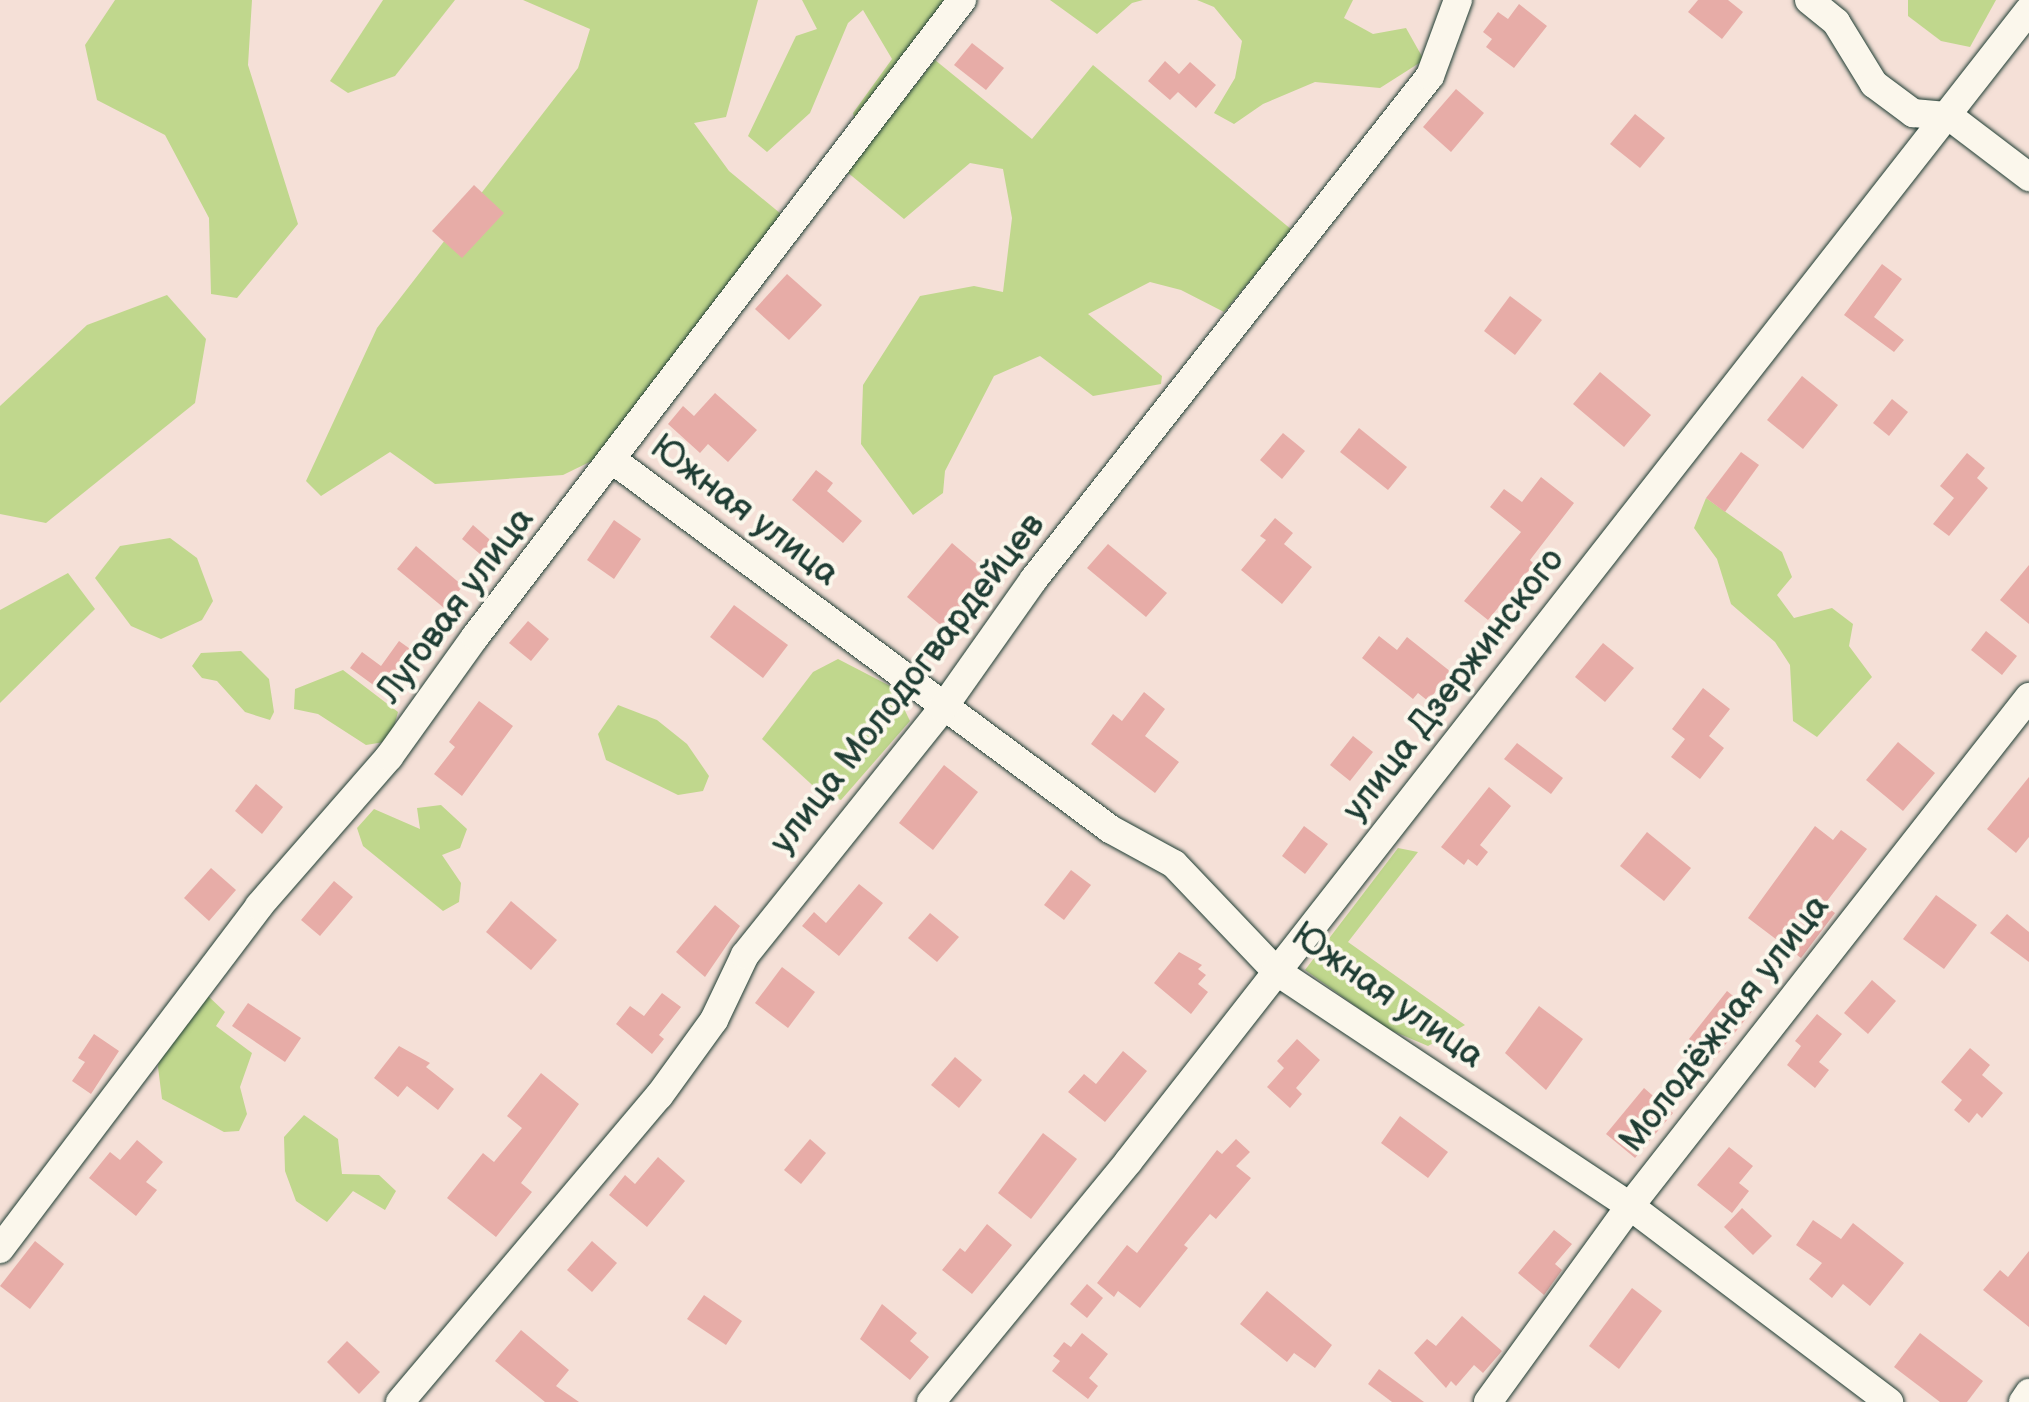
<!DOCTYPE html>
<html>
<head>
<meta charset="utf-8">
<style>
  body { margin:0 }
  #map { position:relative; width:2029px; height:1402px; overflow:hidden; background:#f5e0d7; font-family:"Balsamiq Sans",sans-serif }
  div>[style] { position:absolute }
  .green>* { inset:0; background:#c0d78d }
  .building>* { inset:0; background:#e7aca7 }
  .roads { filter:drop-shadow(0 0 2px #1f3d34) drop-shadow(0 0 2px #1f3d34) }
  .minor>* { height:28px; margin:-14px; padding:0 14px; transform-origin:14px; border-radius:14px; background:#fbf7ec }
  span { translate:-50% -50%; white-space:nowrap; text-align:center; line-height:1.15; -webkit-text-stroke:8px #fbf7ec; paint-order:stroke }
  .street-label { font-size:35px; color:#1f3d34 }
</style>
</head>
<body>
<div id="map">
  <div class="green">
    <div style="clip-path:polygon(115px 0,252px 0,248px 65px,298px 224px,237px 298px,211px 294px,209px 218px,165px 135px,97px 100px,85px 45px)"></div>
    <div style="clip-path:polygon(383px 0,455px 0,395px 76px,348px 93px,330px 81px)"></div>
    <div style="clip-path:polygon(523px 0,758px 0,726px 117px,694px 123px,729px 171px,792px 223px,610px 452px,563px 475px,435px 484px,390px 452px,321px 496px,306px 481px,377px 328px,578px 68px,590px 29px)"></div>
    <div style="clip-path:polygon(802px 0,954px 0,859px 136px,853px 113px,892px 59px,863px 10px,848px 23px,810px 113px,767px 152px,748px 136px,796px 36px,817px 29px)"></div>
    <div style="clip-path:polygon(1050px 0,1143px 0,1132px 3px,1097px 34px)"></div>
    <div style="clip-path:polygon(1197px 0,1353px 0,1344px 18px,1373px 34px,1406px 28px,1424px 60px,1380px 88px,1315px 82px,1263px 104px,1234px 124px,1214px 113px,1235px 78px,1242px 41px,1214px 7px)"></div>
    <div style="clip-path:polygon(1908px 0,1996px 0,1970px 47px,1941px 41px,1908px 16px)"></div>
    <div style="clip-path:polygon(935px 60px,1032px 139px,1093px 65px,1292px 230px,1224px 312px,1181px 290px,1150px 282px,1088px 314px,1162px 376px,1161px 384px,1093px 396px,1040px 356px,994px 376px,945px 471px,943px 493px,913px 515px,861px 444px,863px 385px,920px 296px,974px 286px,1003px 292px,1012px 218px,1003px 169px,970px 163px,904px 219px,847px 172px)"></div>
    <div style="clip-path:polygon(167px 295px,206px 339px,195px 403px,46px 523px,0 514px,0 406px,87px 325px)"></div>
    <div style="clip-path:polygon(1706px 498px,1782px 552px,1792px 577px,1777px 595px,1794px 618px,1832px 608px,1853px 624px,1849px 646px,1872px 677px,1817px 737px,1793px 721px,1790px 665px,1775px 642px,1731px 604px,1717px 559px,1694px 528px)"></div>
    <div style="clip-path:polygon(170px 538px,197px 558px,213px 601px,202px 620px,161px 639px,131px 626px,95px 578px,120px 546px)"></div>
    <div style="clip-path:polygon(68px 573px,95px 609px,0 703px,0 610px)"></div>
    <div style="clip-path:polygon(241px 651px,269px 679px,274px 712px,270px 720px,245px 712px,217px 681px,202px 678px,192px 666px,201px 653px)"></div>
    <div style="clip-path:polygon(838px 659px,894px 688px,910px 721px,841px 800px,822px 794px,762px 739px,813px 672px)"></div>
    <div style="clip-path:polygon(343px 670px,398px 712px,390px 741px,366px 745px,318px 714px,294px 709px,295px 689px)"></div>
    <div style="clip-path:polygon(618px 705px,657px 720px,687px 744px,709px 776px,703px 791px,678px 795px,606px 760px,598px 734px)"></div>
    <div style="clip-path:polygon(441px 805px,467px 829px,460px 848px,442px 855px,461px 883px,459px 902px,443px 911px,363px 846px,357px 828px,374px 809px,420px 829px,417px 808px)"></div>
    <div style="clip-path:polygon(1398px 848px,1418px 852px,1348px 942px,1465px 1025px,1428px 1046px,1388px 1029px,1305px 970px)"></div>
    <div style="clip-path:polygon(207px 995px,225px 1012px,216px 1026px,252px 1053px,240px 1087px,247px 1114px,239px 1131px,224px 1132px,162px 1099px,158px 1067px,163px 1043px)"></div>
    <div style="clip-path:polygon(304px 1115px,338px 1139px,342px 1174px,379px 1175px,396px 1191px,385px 1210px,353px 1191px,327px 1222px,296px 1201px,285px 1171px,284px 1137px)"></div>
  </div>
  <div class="building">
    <div style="clip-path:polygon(1698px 0,1728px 0,1743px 12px,1722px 39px,1688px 12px)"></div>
    <div style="clip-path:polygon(1519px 4px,1547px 26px,1514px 68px,1486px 47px,1492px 39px,1483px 32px,1498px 12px,1508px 19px)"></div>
    <div style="clip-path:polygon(972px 43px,1004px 68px,986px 90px,954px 65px)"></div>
    <div style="clip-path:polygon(1165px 61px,1179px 74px,1190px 62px,1216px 85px,1196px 108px,1178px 92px,1170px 100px,1148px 81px)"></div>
    <div style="clip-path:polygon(1456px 89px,1484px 113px,1451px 152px,1423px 127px)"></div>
    <div style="clip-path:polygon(1635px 114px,1665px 138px,1640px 168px,1610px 144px)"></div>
    <div style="clip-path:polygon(474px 185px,504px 213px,462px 258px,432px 231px)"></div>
    <div style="clip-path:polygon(1882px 264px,1902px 279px,1874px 317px,1904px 340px,1894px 352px,1844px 315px)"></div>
    <div style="clip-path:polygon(787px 274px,822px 305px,789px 340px,755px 309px)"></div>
    <div style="clip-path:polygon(1510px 296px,1542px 320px,1515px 355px,1484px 331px)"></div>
    <div style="clip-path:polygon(1600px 372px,1651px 415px,1624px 447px,1573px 404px)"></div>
    <div style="clip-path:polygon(1802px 376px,1838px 405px,1803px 449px,1767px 420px)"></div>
    <div style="clip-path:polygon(715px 393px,757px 430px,728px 462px,708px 444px,700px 453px,668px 424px,683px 406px,694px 416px)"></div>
    <div style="clip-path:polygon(1892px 399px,1908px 412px,1889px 436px,1873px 423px)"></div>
    <div style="clip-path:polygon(1359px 428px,1407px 467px,1388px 490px,1340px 452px)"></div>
    <div style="clip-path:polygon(1283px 433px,1305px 451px,1282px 479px,1260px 460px)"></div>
    <div style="clip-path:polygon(1741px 452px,1759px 465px,1725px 512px,1706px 498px)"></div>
    <div style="clip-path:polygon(1967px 453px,1985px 468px,1977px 478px,1988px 488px,1949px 536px,1933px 524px,1954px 498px,1940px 486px)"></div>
    <div style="clip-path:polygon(816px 470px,833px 483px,827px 491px,862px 521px,843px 543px,792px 500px)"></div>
    <div style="clip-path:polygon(1541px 477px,1574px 503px,1530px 560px,1534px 564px,1488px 620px,1464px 601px,1521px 532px,1490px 507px,1504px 489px,1522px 502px)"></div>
    <div style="clip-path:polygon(1275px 518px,1293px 533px,1284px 544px,1312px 567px,1282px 604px,1241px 570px,1266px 540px,1260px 536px)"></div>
    <div style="clip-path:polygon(614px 520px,641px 539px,614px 579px,587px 560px)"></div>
    <div style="clip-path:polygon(473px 525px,497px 546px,486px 559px,462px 539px)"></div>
    <div style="clip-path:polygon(952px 543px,995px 580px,950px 633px,907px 597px)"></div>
    <div style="clip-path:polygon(1108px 544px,1167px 593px,1146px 617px,1087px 568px)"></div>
    <div style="clip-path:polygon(416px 546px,463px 586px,444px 608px,397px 569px)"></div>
    <div style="clip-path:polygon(2029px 565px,2029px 624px,2000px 600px)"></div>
    <div style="clip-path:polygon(734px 605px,788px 645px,763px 678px,710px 637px)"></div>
    <div style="clip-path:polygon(528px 621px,549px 639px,531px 661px,509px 643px)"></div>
    <div style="clip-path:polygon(1986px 631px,2017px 656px,2002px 675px,1971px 650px)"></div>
    <div style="clip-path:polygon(1379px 636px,1397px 650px,1407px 637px,1451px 672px,1428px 701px,1418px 693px,1413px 699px,1362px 658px)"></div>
    <div style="clip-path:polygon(399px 641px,420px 656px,390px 697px,350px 668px,362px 652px,381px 666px)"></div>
    <div style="clip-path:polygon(1603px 643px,1634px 668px,1605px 702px,1575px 677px)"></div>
    <div style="clip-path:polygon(1703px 688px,1730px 709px,1709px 736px,1724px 748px,1700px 779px,1671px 757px,1685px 739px,1672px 729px)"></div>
    <div style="clip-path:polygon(1144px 692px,1165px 709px,1145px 736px,1179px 762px,1155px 793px,1091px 744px,1113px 714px,1122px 721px)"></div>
    <div style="clip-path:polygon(479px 701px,513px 726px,462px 796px,434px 774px,455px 747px,449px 742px)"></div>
    <div style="clip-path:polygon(1353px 736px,1373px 752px,1350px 781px,1330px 765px)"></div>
    <div style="clip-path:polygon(1898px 742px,1935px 773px,1903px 811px,1866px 780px)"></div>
    <div style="clip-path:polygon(1517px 743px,1563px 778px,1551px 794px,1504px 759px)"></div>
    <div style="clip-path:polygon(944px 765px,978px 792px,933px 850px,899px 823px)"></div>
    <div style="clip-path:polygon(2029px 777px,2029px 837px,2016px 853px,1987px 829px)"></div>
    <div style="clip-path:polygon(256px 784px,283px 807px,262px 834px,235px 811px)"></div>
    <div style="clip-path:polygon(1489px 787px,1511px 806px,1480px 845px,1488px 852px,1477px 866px,1468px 859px,1464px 865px,1441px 847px)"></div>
    <div style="clip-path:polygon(1304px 826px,1328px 844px,1305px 874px,1282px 856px)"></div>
    <div style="clip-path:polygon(1815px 826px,1833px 840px,1841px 830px,1867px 849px,1824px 905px,1835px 913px,1801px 958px,1748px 918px)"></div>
    <div style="clip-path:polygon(1647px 832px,1691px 868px,1664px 901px,1620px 866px)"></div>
    <div style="clip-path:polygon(211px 868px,236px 890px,209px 921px,184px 898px)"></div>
    <div style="clip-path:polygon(1071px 870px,1091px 885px,1064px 920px,1044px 905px)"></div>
    <div style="clip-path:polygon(334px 881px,353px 897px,320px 936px,301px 920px)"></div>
    <div style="clip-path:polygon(859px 884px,883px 903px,839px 956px,802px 926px,814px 912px,826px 923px)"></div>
    <div style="clip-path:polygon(1936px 895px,1977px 925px,1944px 969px,1903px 939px)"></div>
    <div style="clip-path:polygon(511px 901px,557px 940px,531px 970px,486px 932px)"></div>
    <div style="clip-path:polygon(715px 905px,740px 926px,705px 977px,676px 952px)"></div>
    <div style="clip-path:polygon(930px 913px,959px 937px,937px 962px,908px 938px)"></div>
    <div style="clip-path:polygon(2007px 914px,2029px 932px,2029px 962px,1990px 933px)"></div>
    <div style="clip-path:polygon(1179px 952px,1202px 965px,1198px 969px,1206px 975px,1198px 984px,1208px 992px,1191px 1014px,1154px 983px)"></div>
    <div style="clip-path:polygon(782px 967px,815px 992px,788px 1028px,755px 1003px)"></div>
    <div style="clip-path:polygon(1872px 980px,1896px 1001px,1868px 1034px,1844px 1013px)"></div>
    <div style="clip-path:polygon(1727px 991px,1752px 1011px,1714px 1059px,1689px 1039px)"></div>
    <div style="clip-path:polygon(662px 993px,681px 1007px,659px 1035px,664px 1039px,652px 1054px,616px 1024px,630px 1006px,644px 1016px)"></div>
    <div style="clip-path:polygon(248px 1003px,301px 1038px,285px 1062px,232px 1026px)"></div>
    <div style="clip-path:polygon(1539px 1006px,1583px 1039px,1546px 1090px,1505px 1053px)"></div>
    <div style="clip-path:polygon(1817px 1014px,1842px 1034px,1819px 1062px,1829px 1070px,1815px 1088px,1787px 1065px,1801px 1046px,1795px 1041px)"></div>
    <div style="clip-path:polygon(94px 1034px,119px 1051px,91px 1094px,72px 1081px,85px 1062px,78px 1058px)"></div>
    <div style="clip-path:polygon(1297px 1039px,1320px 1060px,1296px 1088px,1302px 1094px,1290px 1108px,1267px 1087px,1284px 1068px,1277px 1061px)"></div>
    <div style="clip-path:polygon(399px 1046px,430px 1063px,426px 1067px,454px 1089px,438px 1110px,407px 1086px,398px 1097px,374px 1078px)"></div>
    <div style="clip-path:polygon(1970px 1048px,1990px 1065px,1982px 1075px,2003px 1093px,1982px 1118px,1977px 1113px,1969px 1123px,1954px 1110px,1962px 1100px,1941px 1082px)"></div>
    <div style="clip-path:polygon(1123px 1051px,1147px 1071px,1105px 1122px,1068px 1092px,1084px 1074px,1096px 1084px)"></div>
    <div style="clip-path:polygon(955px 1057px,982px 1080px,959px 1108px,931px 1085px)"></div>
    <div style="clip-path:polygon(541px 1073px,579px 1104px,521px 1183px,532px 1192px,496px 1237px,447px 1198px,483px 1153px,494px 1162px,522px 1128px,507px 1116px)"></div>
    <div style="clip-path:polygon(1644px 1088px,1673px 1113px,1635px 1158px,1606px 1134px)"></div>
    <div style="clip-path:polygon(1400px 1116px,1448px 1152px,1428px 1178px,1381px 1143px)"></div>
    <div style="clip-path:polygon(1043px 1133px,1077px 1159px,1031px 1219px,998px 1193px)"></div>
    <div style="clip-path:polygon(810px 1139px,826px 1153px,801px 1184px,784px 1170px)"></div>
    <div style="clip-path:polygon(1236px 1139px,1250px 1152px,1236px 1166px,1251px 1178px,1216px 1219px,1210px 1214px,1184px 1245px,1188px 1248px,1140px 1308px,1118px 1291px,1114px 1297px,1097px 1283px,1127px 1245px,1137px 1253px,1217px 1150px,1222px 1154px)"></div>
    <div style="clip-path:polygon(137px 1140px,163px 1162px,146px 1182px,157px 1190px,136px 1216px,89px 1178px,110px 1152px,120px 1160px)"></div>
    <div style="clip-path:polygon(1729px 1147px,1753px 1166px,1739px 1183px,1749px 1191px,1732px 1213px,1697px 1185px)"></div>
    <div style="clip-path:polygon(658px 1157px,685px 1181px,647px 1227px,609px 1195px,625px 1175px,635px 1184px)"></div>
    <div style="clip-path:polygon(1742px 1208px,1772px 1236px,1753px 1255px,1724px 1227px)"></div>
    <div style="clip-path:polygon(1813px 1220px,1841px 1239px,1853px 1223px,1904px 1263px,1870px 1306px,1843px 1284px,1832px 1298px,1809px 1279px,1822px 1263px,1796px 1245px)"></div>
    <div style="clip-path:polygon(987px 1224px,1012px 1245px,972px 1294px,942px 1270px,960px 1248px,965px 1252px)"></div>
    <div style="clip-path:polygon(1554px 1230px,1572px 1244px,1555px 1264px,1562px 1270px,1544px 1295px,1518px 1273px)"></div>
    <div style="clip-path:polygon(35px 1241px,64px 1264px,30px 1309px,0 1286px)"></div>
    <div style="clip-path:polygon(592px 1241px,617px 1263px,592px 1292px,567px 1270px)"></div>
    <div style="clip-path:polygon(2029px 1251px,2029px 1327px,1983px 1290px,2000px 1270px,2008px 1277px)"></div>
    <div style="clip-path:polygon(1087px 1284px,1103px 1298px,1087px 1318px,1070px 1304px)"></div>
    <div style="clip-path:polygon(1632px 1288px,1662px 1311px,1619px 1369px,1589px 1346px)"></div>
    <div style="clip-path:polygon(1267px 1291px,1332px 1345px,1315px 1368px,1294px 1353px,1287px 1362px,1240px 1324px)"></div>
    <div style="clip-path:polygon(704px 1295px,742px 1321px,726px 1345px,687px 1319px)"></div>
    <div style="clip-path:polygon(882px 1304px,917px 1333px,910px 1341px,929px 1357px,910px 1380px,860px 1339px)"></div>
    <div style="clip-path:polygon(1462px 1316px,1502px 1351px,1483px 1373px,1474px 1365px,1456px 1386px,1451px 1381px,1446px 1388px,1414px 1353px,1427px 1339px,1436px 1346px)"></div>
    <div style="clip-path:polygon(521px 1330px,569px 1370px,556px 1386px,579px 1402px,545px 1402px,495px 1361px)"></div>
    <div style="clip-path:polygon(1082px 1333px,1108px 1354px,1089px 1378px,1098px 1386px,1088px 1399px,1052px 1371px,1060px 1361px,1053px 1356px,1064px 1342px,1071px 1347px)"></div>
    <div style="clip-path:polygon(1920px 1333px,1983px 1381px,1967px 1402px,1940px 1402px,1894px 1367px)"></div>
    <div style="clip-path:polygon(347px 1341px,380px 1372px,359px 1394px,327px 1362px)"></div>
    <div style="clip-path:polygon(1379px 1369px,1424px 1402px,1392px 1402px,1368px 1384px)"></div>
  </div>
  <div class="roads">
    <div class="minor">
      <div style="left:1809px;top:0;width:35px;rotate:39deg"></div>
      <div style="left:1836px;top:22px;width:73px;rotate:58.5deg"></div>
      <div style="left:1874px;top:84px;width:49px;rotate:36.6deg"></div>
      <div style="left:1913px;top:113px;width:36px;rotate:5deg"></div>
      <div style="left:1949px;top:116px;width:101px;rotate:37.3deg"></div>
      <div style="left:614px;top:461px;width:618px;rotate:36.57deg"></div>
      <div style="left:1110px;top:829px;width:73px;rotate:28.7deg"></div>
      <div style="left:1174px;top:864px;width:148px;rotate:46.4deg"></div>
      <div style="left:1276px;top:971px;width:425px;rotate:33.6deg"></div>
      <div style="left:1630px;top:1206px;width:325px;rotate:37.1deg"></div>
      <div style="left:0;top:1249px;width:430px;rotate:-52.9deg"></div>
      <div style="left:259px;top:906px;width:198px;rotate:-48.9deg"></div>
      <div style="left:389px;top:757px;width:148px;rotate:-54.4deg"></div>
      <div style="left:475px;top:637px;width:802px;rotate:-52.6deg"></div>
      <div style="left:400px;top:1402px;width:401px;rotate:-49.8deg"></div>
      <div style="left:659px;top:1096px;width:94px;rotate:-54.1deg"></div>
      <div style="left:714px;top:1020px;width:72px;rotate:-64.5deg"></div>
      <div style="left:745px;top:955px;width:317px;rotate:-51.3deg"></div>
      <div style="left:943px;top:708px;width:158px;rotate:-54.8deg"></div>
      <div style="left:1034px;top:579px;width:640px;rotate:-51.79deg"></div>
      <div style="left:1430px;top:76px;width:81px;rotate:-69.8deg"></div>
      <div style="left:931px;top:1402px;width:310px;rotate:-50.6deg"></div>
      <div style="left:1128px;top:1162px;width:1462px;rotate:-51.97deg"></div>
      <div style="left:1488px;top:1402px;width:242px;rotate:-54.1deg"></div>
      <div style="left:1630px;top:1206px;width:647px;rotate:-51.91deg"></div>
      <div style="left:2023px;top:1402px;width:11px;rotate:-56deg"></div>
    </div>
  </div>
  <div class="street-label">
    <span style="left:744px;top:511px;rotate:37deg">Южная улица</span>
    <span style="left:456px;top:606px;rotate:-53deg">Луговая улица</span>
    <span style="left:908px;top:684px;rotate:-52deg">улица Молодогвардейцев</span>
    <span style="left:1454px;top:685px;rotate:-52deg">улица Дзержинского</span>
    <span style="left:1387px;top:996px;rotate:35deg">Южная улица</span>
    <span style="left:1725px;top:1024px;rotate:-52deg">Молодёжная улица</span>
  </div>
</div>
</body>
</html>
